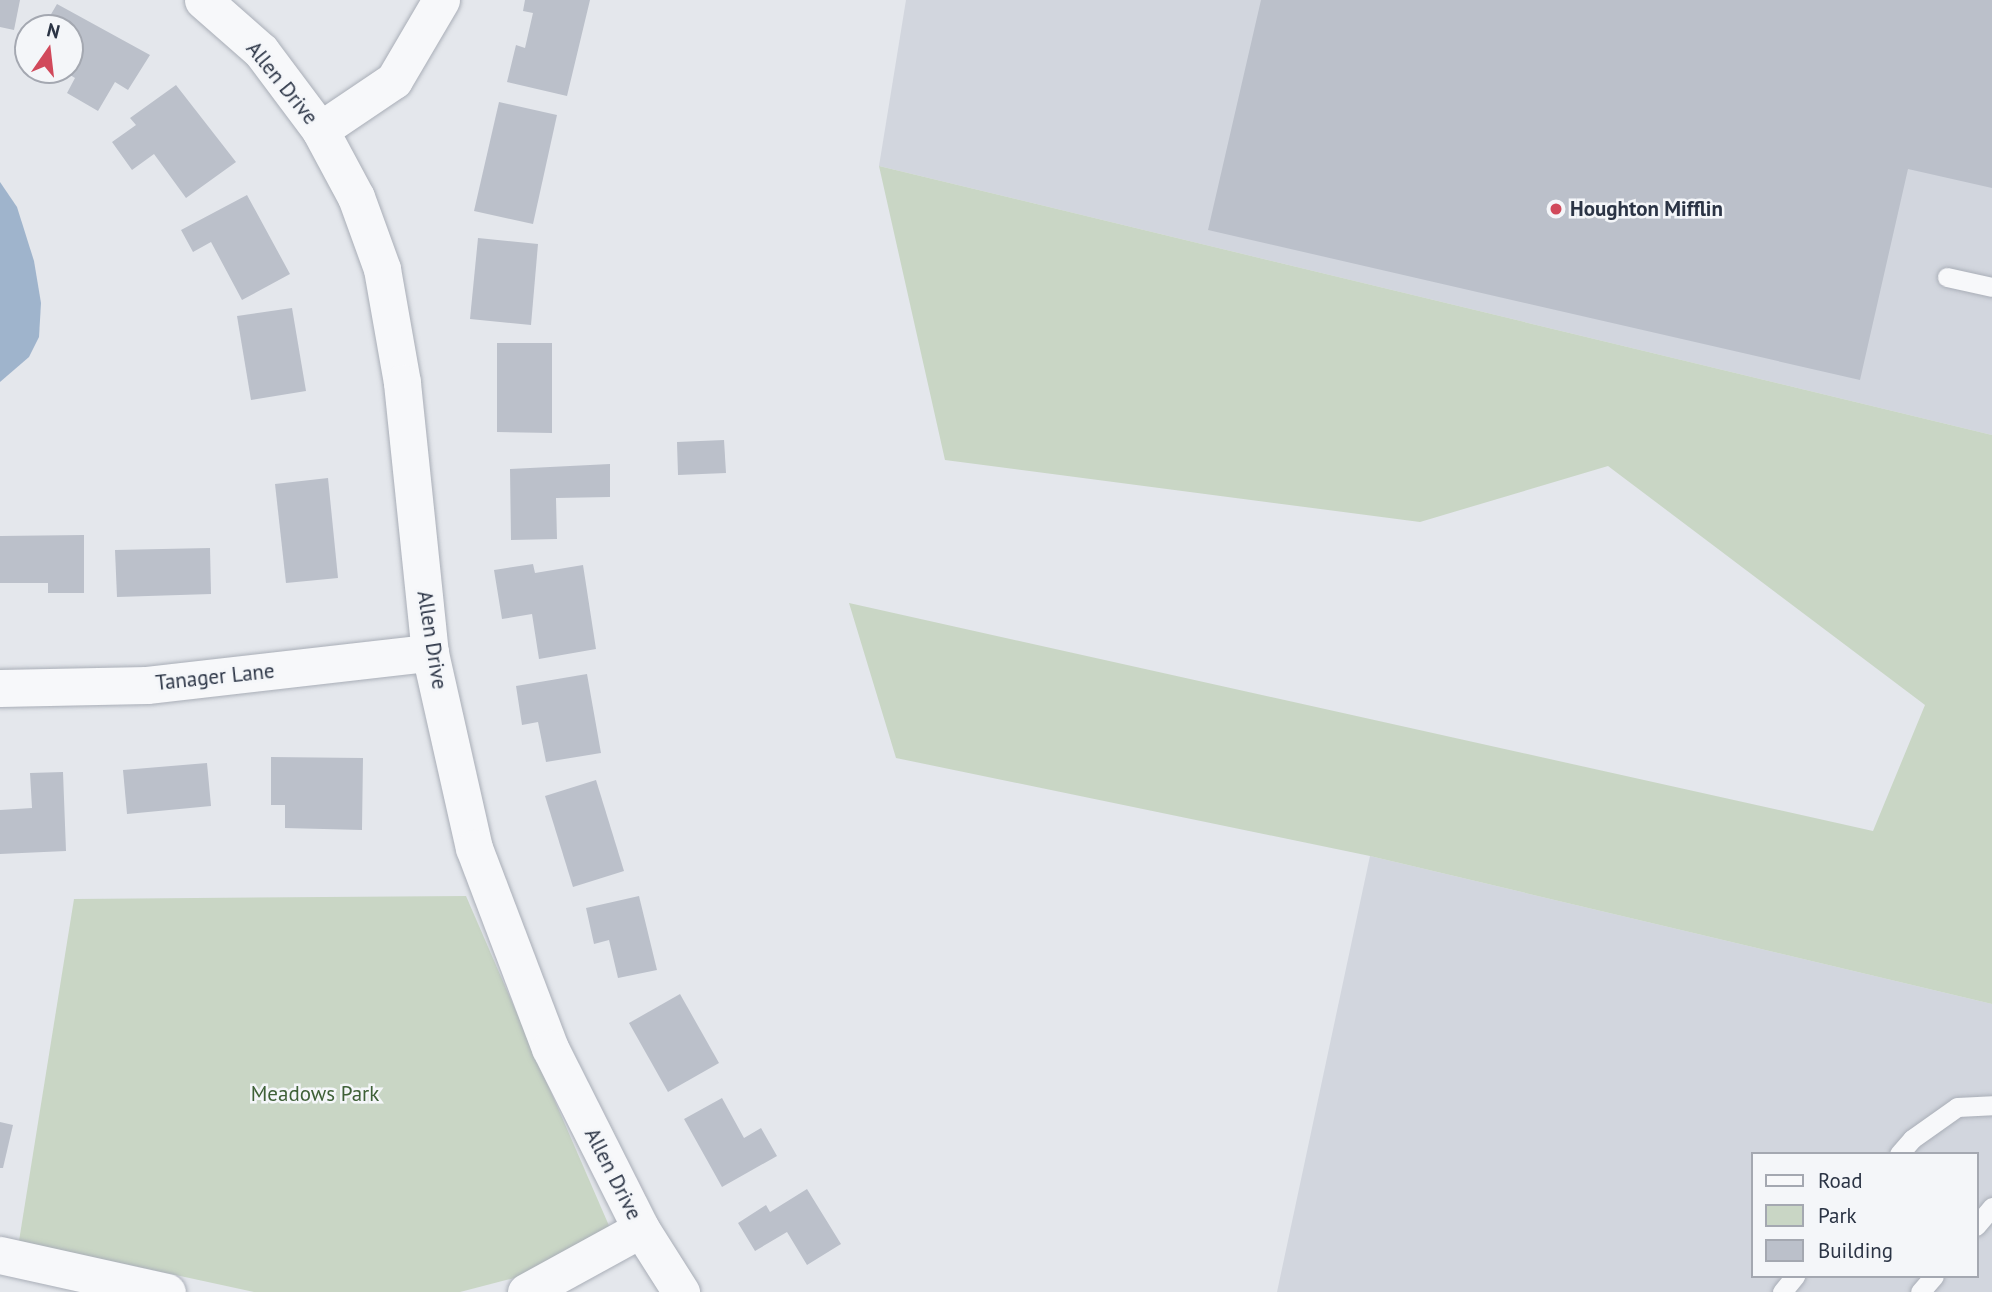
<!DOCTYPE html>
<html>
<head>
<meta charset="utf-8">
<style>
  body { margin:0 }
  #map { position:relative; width:1992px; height:1292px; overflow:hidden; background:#e4e7ec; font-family:"PT Sans",sans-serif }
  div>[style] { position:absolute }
  .built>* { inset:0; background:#d2d6de }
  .green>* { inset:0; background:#c9d6c5 }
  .water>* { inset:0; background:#9fb4cc }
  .building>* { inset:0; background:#bbc0ca }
  .roads { filter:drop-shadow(0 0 2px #a9aeb7) drop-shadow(0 0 2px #a9aeb7) }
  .lane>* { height:19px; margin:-9.5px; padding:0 9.5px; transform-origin:9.5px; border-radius:9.5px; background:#f7f8fa }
  .street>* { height:37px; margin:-18.5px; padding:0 18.5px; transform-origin:18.5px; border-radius:18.5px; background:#f7f8fa }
  .dots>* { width:19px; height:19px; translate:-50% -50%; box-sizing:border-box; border:4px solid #f4f6f9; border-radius:50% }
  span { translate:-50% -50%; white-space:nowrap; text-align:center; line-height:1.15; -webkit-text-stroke:5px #f4f6f9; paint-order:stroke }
  .street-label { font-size:21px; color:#2b3445 }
  .poi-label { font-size:21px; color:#2b3445; font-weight:700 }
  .left { translate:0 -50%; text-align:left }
  .park-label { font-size:21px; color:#3f6138 }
  .legend { position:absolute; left:1751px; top:1152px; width:228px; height:126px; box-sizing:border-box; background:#f4f6f9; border:2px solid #a4a8b1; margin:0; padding:9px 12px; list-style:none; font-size:21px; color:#2b3445 }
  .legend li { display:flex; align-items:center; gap:14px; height:35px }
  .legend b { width:35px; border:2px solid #a4a8b1 }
  .north { position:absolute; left:14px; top:14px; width:70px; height:70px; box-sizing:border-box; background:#f4f6f9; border:2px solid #a4a8b1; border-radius:50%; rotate:14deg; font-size:19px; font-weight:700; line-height:28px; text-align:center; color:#2b3445 }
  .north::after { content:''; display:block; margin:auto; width:24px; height:32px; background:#d1495b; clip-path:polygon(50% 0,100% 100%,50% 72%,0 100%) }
</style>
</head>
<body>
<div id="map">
  <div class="built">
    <div style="clip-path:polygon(906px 0,1992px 0,1992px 435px,879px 166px)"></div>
    <div style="clip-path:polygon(evenodd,1370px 856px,1992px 1004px,1992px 1292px,1277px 1292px,1370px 856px,1752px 1154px,1976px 1154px,1976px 1276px,1752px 1276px,1752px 1154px)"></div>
  </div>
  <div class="green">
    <div style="clip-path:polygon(879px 166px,1992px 435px,1992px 1004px,1370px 856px,896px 758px,849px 603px,1873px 831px,1925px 705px,1608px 466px,1420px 522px,945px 460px)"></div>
    <div style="clip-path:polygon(466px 896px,610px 1228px,526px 1275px,460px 1292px,254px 1292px,19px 1241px,74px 899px)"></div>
  </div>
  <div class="water">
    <div style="clip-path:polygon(0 182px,17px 207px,34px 261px,41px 303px,39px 337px,29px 357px,0 382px)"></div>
  </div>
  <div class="building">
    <div style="clip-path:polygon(0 0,20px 0,14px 30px,0 27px)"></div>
    <div style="clip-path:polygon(525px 0,590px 0,567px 96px,507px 82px,516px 45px,525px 48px,533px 13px,523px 11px)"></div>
    <div style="clip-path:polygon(1261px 0,1992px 0,1992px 188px,1908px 169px,1860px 380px,1208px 230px)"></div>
    <div style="clip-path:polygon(57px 4px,150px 55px,128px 90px,115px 82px,98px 111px,67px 93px,75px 78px,62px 70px,70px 70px,70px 28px,43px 28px)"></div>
    <div style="clip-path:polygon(176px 85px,236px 162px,186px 198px,154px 154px,132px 170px,112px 142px,136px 125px,130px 118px)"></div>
    <div style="clip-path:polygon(499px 102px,557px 115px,533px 224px,474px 211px)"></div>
    <div style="clip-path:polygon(247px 195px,290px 274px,242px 300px,211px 242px,193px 252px,181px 230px)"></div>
    <div style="clip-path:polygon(478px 238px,538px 244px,531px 325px,470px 319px)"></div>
    <div style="clip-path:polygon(292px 308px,306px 391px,251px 400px,237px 316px)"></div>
    <div style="clip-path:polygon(497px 343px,552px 343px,552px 433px,497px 432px)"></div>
    <div style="clip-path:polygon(724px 440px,726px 473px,678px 475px,677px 442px)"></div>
    <div style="clip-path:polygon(610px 464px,610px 497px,556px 498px,557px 539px,511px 540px,510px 469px)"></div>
    <div style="clip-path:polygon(328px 478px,338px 578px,286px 583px,275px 484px)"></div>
    <div style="clip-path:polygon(84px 535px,84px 593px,48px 593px,48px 583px,0 583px,0 536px)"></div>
    <div style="clip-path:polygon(210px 548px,211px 594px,117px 597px,115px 550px)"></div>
    <div style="clip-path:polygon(533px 564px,535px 573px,583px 565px,596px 649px,539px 659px,532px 614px,502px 619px,494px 570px)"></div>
    <div style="clip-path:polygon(587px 674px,601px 753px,546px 762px,538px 722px,522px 725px,516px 686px)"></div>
    <div style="clip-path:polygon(271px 757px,363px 758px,362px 830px,285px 828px,285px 805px,271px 805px)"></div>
    <div style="clip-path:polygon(207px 763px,211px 806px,127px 814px,123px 770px)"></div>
    <div style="clip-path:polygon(63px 772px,66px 851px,0 854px,0 810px,32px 808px,30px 773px)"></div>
    <div style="clip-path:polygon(596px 780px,624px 871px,573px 887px,545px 796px)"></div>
    <div style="clip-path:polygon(639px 896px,657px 970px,618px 978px,609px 940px,594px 944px,586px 908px)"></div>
    <div style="clip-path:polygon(680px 994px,719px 1063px,668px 1092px,629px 1023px)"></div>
    <div style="clip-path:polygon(722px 1098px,744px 1138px,761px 1128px,777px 1156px,722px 1187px,684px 1119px)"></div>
    <div style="clip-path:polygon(0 1122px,13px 1125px,3px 1168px,0 1168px)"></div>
    <div style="clip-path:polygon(807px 1189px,841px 1244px,807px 1265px,787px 1232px,755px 1251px,738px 1223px,766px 1205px,770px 1212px)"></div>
  </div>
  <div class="roads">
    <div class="lane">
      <div style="left:1947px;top:277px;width:46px;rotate:12.5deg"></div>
      <div style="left:1899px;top:1154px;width:20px;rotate:-49deg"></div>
      <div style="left:1912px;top:1139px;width:55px;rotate:-35.4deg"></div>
      <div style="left:1957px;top:1107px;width:35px;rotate:-3deg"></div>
      <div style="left:1976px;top:1226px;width:25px;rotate:-50deg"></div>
      <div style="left:1782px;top:1292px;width:21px;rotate:-51deg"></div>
      <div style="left:1920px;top:1292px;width:21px;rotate:-49deg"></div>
    </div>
    <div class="street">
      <div style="left:203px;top:0;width:77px;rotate:41.3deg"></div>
      <div style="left:261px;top:51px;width:99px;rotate:53.2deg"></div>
      <div style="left:320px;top:130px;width:76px;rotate:61.8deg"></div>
      <div style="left:356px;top:197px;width:77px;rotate:70.1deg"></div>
      <div style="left:382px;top:269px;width:116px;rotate:80deg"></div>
      <div style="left:402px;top:383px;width:271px;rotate:84.1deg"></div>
      <div style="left:430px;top:653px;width:200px;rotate:77.3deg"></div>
      <div style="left:474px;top:848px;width:214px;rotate:69.2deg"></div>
      <div style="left:550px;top:1048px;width:203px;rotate:63.3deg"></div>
      <div style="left:641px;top:1229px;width:75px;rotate:57.6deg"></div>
      <div style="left:320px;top:130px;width:89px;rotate:-34deg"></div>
      <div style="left:394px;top:80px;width:93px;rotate:-59.6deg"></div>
      <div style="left:0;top:688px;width:147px;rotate:-1.2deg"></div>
      <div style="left:147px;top:685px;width:285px;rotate:-6.5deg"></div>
      <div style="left:0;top:1255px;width:171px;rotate:12.5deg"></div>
      <div style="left:526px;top:1292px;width:131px;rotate:-28.7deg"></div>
    </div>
  </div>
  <div class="dots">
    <div style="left:1556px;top:209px;background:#d1495b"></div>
  </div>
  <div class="street-label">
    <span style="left:282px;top:83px;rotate:51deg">Allen Drive</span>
    <span style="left:432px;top:640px;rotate:81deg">Allen Drive</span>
    <span style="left:215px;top:677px;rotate:-6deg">Tanager Lane</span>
    <span style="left:613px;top:1174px;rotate:63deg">Allen Drive</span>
  </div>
  <div class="poi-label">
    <span class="left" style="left:1570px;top:209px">Houghton Mifflin</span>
  </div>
  <div class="park-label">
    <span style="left:315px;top:1094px">Meadows Park</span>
  </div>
  <ul class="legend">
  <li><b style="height:9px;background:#f7f8fa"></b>Road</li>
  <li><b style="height:19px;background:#c9d6c5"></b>Park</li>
  <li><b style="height:19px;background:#bbc0ca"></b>Building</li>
  </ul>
  <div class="north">N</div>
</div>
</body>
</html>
